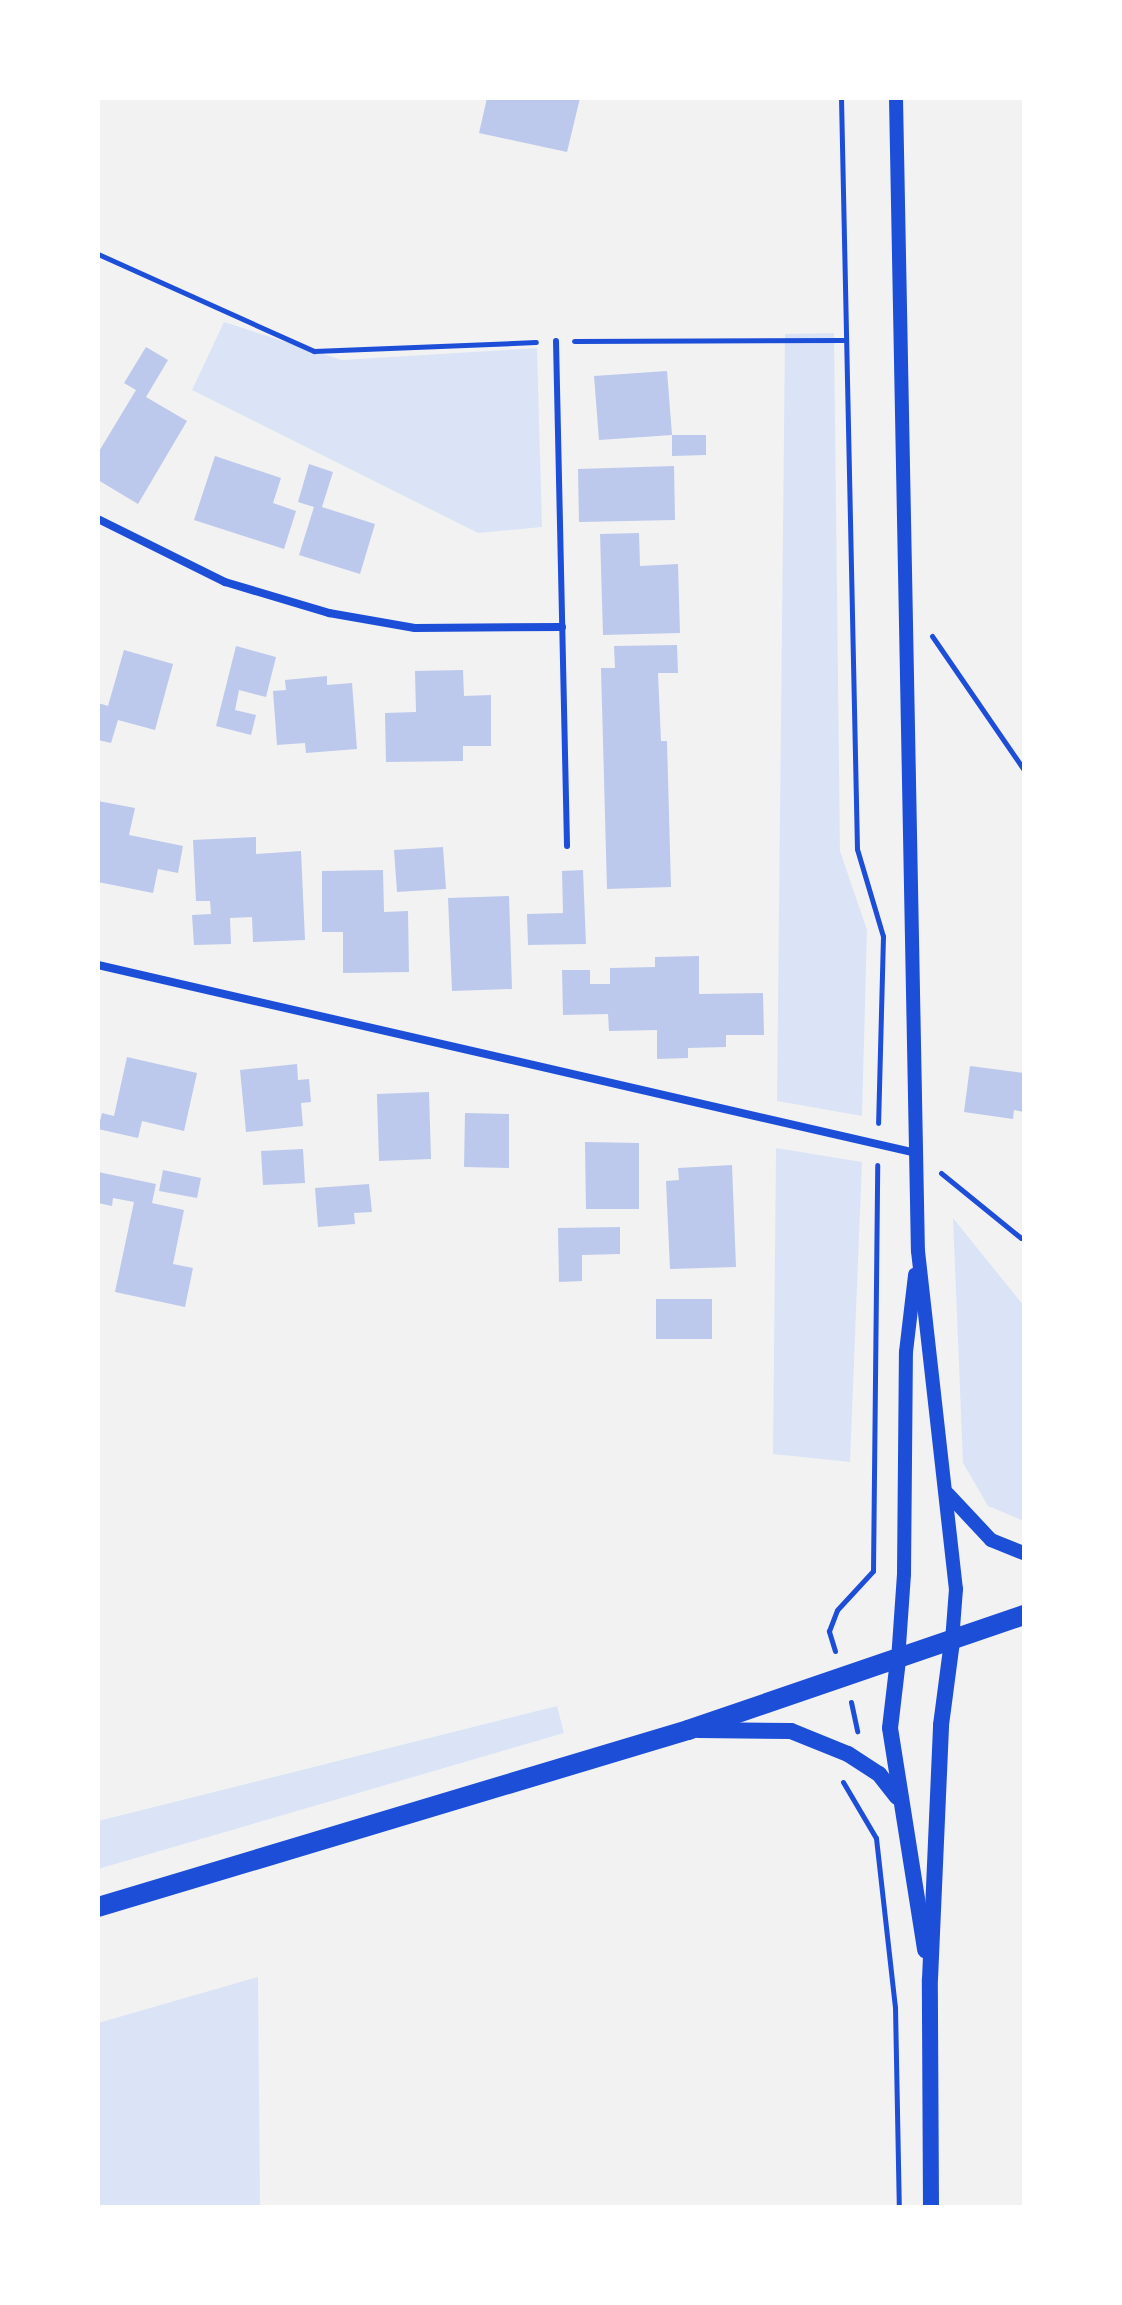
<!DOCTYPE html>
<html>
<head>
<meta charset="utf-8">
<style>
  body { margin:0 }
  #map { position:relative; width:1122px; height:2305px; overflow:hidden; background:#f2f2f2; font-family:"Space Grotesk",sans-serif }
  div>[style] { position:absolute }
  .green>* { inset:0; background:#dbe4f7 }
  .building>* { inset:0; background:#bdc9ec }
  .path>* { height:5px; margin:-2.5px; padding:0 2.5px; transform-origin:2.5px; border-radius:2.5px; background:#1d4ed8 }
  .service>* { height:6px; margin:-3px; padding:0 3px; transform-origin:3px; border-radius:3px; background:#1d4ed8 }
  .minor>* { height:8px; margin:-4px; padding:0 4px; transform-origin:4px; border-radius:4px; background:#1d4ed8 }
  .tertiary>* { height:14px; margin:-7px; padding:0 7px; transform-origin:7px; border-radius:7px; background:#1d4ed8 }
  .secondary>* { height:16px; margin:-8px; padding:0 8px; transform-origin:8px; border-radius:8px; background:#1d4ed8 }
  .primary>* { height:20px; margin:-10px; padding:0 10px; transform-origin:10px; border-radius:10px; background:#1d4ed8 }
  span { translate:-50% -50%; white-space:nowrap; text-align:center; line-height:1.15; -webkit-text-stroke:6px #fff; paint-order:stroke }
  .frame { position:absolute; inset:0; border:100px solid #fff; pointer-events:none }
</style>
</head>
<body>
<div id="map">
  <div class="green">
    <div style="clip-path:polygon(224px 322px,342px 360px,537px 348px,542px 527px,478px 533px,192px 390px)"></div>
    <div style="clip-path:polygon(834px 333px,840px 851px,867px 930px,862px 1116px,777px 1101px,785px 334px)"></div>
    <div style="clip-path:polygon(776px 1148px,862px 1162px,850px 1462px,773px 1454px)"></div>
    <div style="clip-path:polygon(953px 1218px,1024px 1306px,1024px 1521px,988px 1506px,963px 1463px)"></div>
    <div style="clip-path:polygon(557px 1706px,564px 1733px,98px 1869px,98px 1821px)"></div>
    <div style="clip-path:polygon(258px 1977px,260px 2207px,98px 2207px,98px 2023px)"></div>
  </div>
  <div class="building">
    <div style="clip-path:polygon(487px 98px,580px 98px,567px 152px,479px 133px)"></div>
    <div style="clip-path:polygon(146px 347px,168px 360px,146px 397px,187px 421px,138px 504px,98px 480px,98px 453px,136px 390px,124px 383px)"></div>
    <div style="clip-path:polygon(667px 371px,672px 435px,599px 440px,594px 376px)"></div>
    <div style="clip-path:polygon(672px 435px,706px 435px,706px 455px,672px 456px)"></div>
    <div style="clip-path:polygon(215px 456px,281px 478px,273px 503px,296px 511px,284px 549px,194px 520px)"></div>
    <div style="clip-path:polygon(309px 464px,333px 472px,322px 507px,375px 524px,360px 574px,299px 555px,314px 507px,298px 502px)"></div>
    <div style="clip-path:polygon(674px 466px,675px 520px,579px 522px,578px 469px)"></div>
    <div style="clip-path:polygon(639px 533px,640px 566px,678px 564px,680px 633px,603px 635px,600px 534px)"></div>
    <div style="clip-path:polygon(677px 645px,678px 673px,658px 673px,661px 741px,667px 741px,671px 887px,607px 889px,601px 668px,615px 668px,614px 646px)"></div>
    <div style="clip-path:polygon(236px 646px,276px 657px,266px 697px,239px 690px,235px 710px,256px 715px,251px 735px,216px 726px)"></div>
    <div style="clip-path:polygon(124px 650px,173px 664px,155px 730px,118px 720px,111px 743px,98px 740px,98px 703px,108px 706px)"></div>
    <div style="clip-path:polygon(463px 670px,464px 696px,491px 695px,491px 746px,463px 746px,463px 761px,386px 762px,385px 713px,416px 712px,415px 671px)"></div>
    <div style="clip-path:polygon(327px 676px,327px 685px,352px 683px,357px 749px,306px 753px,305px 743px,277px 745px,273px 691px,286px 690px,285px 680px)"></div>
    <div style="clip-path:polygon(98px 801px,135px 808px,129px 835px,183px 846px,178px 873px,158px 869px,153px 893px,98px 882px)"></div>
    <div style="clip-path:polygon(256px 837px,256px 854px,301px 851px,305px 940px,253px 942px,252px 917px,230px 918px,231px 944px,194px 945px,192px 915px,211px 914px,210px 901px,196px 901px,193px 840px)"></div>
    <div style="clip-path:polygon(443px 847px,446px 889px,397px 892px,394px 850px)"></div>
    <div style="clip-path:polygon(383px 870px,384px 912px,408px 911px,409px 972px,343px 973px,343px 932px,322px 932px,322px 871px)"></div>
    <div style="clip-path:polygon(583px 870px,586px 944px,528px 945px,527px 914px,563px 913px,562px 871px)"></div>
    <div style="clip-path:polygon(509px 896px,512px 989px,452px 991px,448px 898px)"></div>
    <div style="clip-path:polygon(699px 956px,699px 994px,763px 993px,764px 1035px,726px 1035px,726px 1047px,688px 1048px,688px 1058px,657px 1059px,657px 1030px,609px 1031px,608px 1014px,563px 1015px,562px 970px,590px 970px,590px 984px,610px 984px,610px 968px,655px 967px,655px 957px)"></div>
    <div style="clip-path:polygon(127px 1057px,197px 1073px,184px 1131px,142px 1121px,138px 1138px,98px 1129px,102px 1113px,114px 1116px)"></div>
    <div style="clip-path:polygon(297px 1064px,298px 1080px,309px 1079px,311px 1102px,301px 1103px,303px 1126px,246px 1132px,240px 1070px)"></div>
    <div style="clip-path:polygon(970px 1066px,1024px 1073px,1024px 1112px,1014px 1110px,1013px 1119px,964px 1112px)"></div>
    <div style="clip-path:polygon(429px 1092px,431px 1159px,379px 1161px,377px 1094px)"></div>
    <div style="clip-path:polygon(465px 1113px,509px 1114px,509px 1168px,464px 1167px)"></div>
    <div style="clip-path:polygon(585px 1142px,639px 1143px,639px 1209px,586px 1209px)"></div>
    <div style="clip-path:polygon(303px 1149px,305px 1183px,263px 1185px,261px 1151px)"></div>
    <div style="clip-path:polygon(732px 1165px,736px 1267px,670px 1269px,666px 1181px,679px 1180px,678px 1168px)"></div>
    <div style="clip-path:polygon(163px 1170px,201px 1178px,197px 1198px,159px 1191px)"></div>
    <div style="clip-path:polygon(98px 1172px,156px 1184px,152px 1203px,184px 1210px,173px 1264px,193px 1268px,185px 1307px,115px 1292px,134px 1202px,113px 1198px,112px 1206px,98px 1203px)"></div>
    <div style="clip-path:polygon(369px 1184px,372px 1212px,354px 1213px,355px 1224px,318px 1227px,315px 1188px)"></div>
    <div style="clip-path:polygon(620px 1227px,620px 1254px,582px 1255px,582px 1281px,559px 1282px,558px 1228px)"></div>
    <div style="clip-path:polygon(656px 1299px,712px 1299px,712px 1339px,656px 1339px)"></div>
  </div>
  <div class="path">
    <div style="left:841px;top:98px;width:751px;rotate:88.78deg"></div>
    <div style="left:857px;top:849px;width:91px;rotate:73.4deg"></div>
    <div style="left:883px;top:936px;width:187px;rotate:91.5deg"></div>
    <div style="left:98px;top:254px;width:237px;rotate:24.2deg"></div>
    <div style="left:314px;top:351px;width:222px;rotate:-2.3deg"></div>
    <div style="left:574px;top:341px;width:270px;rotate:-0.2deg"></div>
    <div style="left:932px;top:636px;width:163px;rotate:55.5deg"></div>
    <div style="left:941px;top:1173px;width:103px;rotate:39.1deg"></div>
    <div style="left:835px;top:1651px;width:21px;rotate:-107deg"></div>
    <div style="left:829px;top:1631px;width:22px;rotate:-69deg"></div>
    <div style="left:837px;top:1610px;width:53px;rotate:-47.3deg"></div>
    <div style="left:873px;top:1571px;width:406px;rotate:-89.4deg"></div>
    <div style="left:851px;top:1702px;width:30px;rotate:78deg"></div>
    <div style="left:843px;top:1782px;width:65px;rotate:59.5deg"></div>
    <div style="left:876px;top:1838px;width:170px;rotate:83.6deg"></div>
    <div style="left:895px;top:2007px;width:200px;rotate:88.9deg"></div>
  </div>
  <div class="service">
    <div style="left:556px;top:341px;width:505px;rotate:88.75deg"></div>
  </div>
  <div class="minor">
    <div style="left:98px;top:519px;width:142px;rotate:26.4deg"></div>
    <div style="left:225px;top:582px;width:109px;rotate:16.6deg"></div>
    <div style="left:329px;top:613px;width:87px;rotate:9.9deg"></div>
    <div style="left:415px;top:628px;width:147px;rotate:-0.4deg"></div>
    <div style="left:98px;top:965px;width:839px;rotate:12.94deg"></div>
  </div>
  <div class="tertiary">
    <div style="left:896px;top:98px;width:1153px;rotate:88.91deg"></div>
    <div style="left:918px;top:1251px;width:340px;rotate:83.6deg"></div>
    <div style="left:956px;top:1589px;width:52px;rotate:94.4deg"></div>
    <div style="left:948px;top:1494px;width:63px;rotate:46.9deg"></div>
    <div style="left:991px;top:1540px;width:35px;rotate:22deg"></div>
    <div style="left:898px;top:1660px;width:86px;rotate:-86deg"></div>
    <div style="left:904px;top:1574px;width:222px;rotate:-89.5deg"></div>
    <div style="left:906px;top:1352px;width:78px;rotate:-83.3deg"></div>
  </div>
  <div class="secondary">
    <div style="left:898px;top:1660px;width:68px;rotate:96.7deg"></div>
    <div style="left:890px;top:1728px;width:225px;rotate:81deg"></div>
    <div style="left:698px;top:1730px;width:93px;rotate:0.6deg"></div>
    <div style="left:791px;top:1731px;width:61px;rotate:22deg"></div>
    <div style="left:848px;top:1754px;width:37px;rotate:33deg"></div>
    <div style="left:879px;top:1774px;width:29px;rotate:52deg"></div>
    <div style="left:931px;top:2207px;width:228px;rotate:-90.3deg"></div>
    <div style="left:930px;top:1979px;width:254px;rotate:-87.5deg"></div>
    <div style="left:941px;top:1725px;width:85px;rotate:-82.5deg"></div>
  </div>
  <div class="primary">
    <div style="left:98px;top:1907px;width:616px;rotate:-16.7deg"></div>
    <div style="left:688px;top:1730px;width:355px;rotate:-18.9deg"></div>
  </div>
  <div class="frame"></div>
</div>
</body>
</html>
